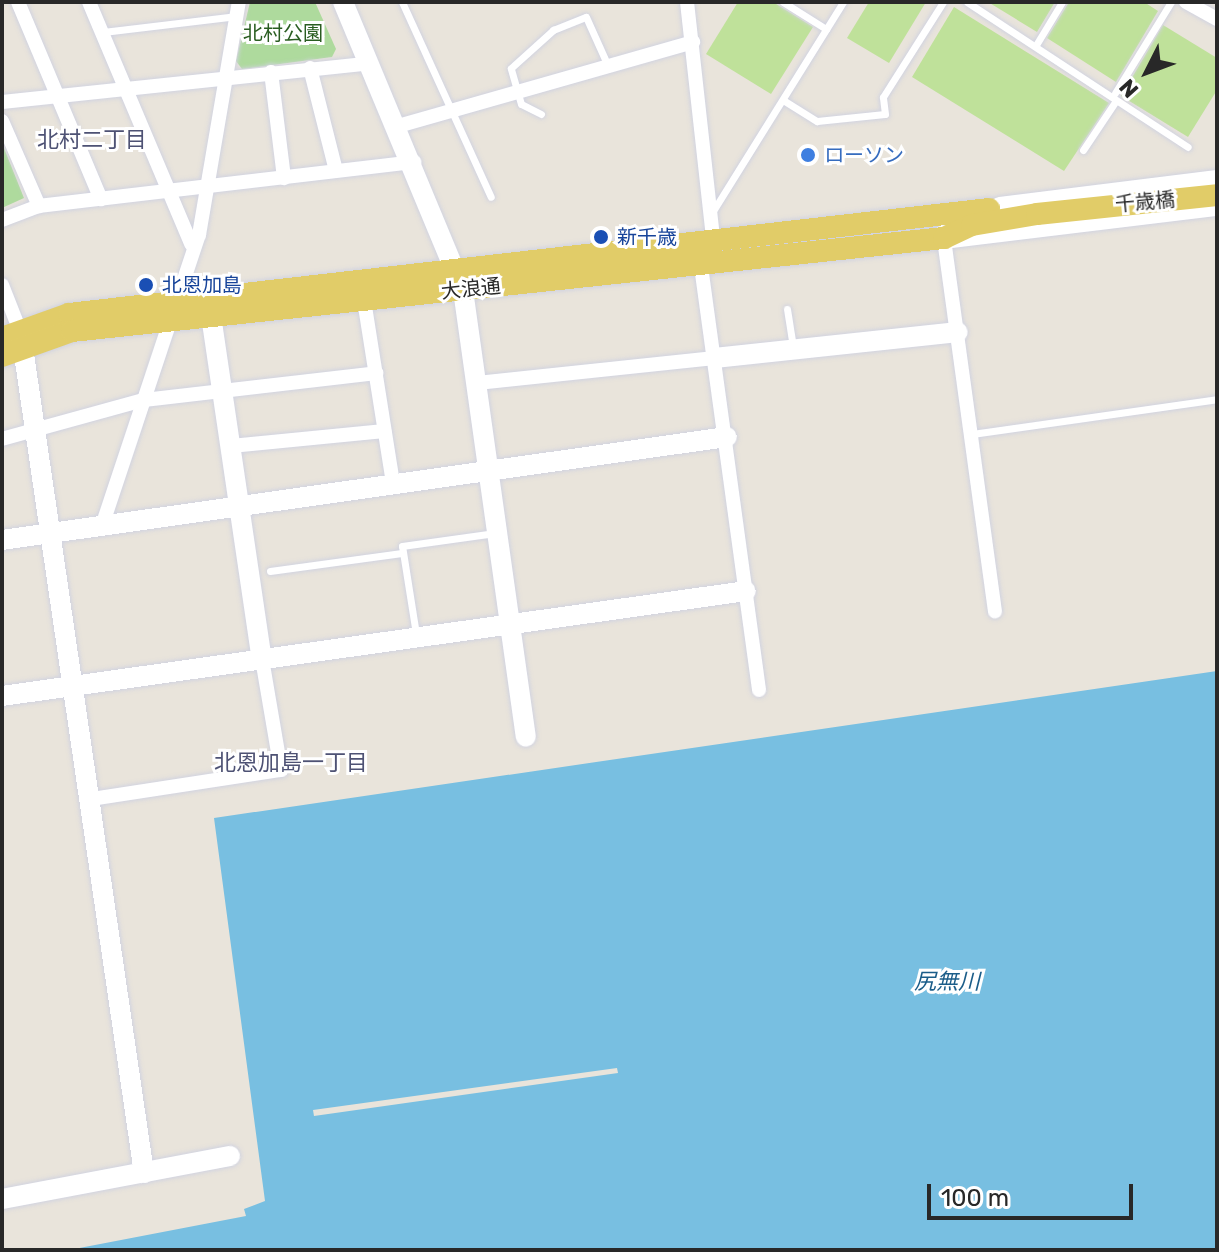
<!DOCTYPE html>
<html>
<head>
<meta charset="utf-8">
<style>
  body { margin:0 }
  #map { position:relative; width:1219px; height:1252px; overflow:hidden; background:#e9e4db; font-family:Rubik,"Noto Sans JP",sans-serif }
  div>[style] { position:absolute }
  .green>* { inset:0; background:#aeda9d }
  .pitch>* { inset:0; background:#bfe19a }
  .water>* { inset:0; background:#78bfe1 }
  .pier>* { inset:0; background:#e9e4db }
  .roads { filter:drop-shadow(0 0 2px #d1d3e0) drop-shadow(0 0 2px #d1d3e0) }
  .lane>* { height:7px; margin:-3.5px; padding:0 3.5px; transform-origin:3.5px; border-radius:3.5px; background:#fff }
  .street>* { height:14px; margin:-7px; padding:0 7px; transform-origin:7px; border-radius:7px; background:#fff }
  .secondary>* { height:20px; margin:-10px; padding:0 10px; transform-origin:10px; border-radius:10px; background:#fff }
  .primary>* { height:22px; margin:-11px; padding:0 11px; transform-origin:11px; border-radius:11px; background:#e1cc68 }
  .dots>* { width:22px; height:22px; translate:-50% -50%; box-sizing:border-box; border:4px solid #fff; border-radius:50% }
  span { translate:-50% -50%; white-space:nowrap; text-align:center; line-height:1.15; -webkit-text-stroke:6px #fff; paint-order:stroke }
  .park-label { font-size:20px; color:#2a5d21 }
  .shop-label { font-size:20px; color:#366cbe }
  .left { translate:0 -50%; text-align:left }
  .street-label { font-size:20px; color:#282828 }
  .transit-label { font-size:20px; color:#164399 }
  .neighbourhood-label { font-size:22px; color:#4e5274 }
  .water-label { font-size:22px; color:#1b5d89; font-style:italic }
  .frame { position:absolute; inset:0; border:4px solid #282828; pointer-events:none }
  .north { position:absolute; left:1107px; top:32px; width:80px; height:80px; -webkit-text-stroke:6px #fff; paint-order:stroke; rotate:228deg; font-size:22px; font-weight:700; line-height:32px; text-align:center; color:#282828 }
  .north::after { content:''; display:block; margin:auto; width:28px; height:36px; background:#282828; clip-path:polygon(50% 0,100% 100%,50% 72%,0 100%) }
  .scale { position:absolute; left:927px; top:1184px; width:206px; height:36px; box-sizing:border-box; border:4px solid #282828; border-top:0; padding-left:10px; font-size:24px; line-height:28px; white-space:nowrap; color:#282828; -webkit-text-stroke:6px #fff; paint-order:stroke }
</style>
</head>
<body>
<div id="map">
  <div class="green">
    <div style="clip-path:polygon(250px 2px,315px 2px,336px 49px,332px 57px,242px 69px,236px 61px)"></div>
    <div style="clip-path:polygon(4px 148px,24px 198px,2px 208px,2px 149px)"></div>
  </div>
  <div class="pitch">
    <div style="clip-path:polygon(738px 2px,773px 2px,813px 27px,771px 94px,706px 54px)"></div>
    <div style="clip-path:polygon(869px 2px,926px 2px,889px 63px,847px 38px)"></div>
    <div style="clip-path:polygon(988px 2px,1055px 2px,1037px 32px)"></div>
    <div style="clip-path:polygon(1069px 2px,1144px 2px,1158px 11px,1116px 82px,1047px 38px)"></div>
    <div style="clip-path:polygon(954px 7px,1109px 103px,1064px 171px,912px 77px)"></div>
    <div style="clip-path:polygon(1163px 25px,1217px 58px,1217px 90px,1188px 137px,1121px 96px)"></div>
  </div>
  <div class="water">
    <div style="clip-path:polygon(1217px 671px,1217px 1250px,69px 1250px,246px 1216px,244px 1209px,265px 1201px,214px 818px)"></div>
  </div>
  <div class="pier">
    <div style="clip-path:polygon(617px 1068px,618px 1073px,314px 1116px,313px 1110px)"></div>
  </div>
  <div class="roads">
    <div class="lane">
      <div style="left:402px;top:2px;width:214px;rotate:65.5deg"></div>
      <div style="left:783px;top:2px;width:51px;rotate:32.1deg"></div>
      <div style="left:967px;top:2px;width:264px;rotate:33.3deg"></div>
      <div style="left:103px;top:32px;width:135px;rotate:-6.8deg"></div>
      <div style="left:1036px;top:45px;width:50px;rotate:-58.8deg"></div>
      <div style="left:1115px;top:93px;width:107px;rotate:-58.4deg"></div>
      <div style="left:783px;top:100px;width:40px;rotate:32deg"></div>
      <div style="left:817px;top:121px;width:68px;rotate:-5.9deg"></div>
      <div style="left:885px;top:114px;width:17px;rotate:-97deg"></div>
      <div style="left:883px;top:97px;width:112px;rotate:-57.7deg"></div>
      <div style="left:541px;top:114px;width:22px;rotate:-153deg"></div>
      <div style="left:521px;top:104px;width:37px;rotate:-106deg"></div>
      <div style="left:511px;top:68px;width:57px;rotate:-42.1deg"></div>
      <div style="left:553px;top:30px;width:35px;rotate:-22deg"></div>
      <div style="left:586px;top:17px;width:54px;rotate:65.8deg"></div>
      <div style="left:1083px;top:150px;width:58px;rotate:-56.3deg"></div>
      <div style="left:713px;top:211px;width:246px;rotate:-58.1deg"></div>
      <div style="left:787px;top:309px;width:39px;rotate:81deg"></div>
      <div style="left:972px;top:434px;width:247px;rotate:-8.1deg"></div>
      <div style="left:270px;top:571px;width:133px;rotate:-7.8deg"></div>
      <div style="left:416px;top:634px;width:89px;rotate:-99deg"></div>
      <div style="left:402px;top:546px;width:94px;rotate:-8deg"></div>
    </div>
    <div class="street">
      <div style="left:18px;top:2px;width:214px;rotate:67.2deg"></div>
      <div style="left:89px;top:2px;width:263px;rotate:67.1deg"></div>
      <div style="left:687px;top:2px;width:247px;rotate:83.7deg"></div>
      <div style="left:1186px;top:2px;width:35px;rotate:29deg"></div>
      <div style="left:310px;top:68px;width:106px;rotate:75.8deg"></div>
      <div style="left:271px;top:72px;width:107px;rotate:83deg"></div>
      <div style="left:2px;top:102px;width:370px;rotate:-6deg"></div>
      <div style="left:2px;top:121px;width:93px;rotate:66.5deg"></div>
      <div style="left:398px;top:126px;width:307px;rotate:-15.9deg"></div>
      <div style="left:2px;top:220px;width:40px;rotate:-21deg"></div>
      <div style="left:39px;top:206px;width:378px;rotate:-6.7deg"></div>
      <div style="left:943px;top:232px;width:383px;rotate:82.2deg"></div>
      <div style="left:700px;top:259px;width:435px;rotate:82.2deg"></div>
      <div style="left:2px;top:285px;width:49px;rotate:68.6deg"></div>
      <div style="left:364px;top:300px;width:186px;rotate:81deg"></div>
      <div style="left:477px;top:383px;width:239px;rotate:-6deg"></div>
      <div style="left:2px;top:439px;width:147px;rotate:-15.4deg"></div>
      <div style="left:144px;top:400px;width:234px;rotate:-6.6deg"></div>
      <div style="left:231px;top:446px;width:154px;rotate:-5.6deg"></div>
      <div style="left:102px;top:526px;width:307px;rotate:-71.6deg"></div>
      <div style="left:199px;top:235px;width:236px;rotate:-80.3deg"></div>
      <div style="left:91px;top:799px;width:192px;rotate:-8.7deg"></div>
      <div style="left:281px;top:770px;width:113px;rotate:-99.7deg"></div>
    </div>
    <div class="secondary">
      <div style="left:343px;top:2px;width:312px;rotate:67.4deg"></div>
      <div style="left:463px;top:290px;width:451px;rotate:82deg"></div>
      <div style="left:1000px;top:207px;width:219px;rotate:-7.1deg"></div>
      <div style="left:951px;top:238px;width:268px;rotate:-6.9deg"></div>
      <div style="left:209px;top:302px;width:361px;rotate:81.6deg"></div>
      <div style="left:21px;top:334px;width:848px;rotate:81.66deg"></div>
      <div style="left:715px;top:358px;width:244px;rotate:-6.1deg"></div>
      <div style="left:2px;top:540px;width:732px;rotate:-8.09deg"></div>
      <div style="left:2px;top:696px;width:751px;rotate:-8.03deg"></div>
      <div style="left:2px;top:1199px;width:232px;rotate:-10.7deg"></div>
    </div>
    <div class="primary">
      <div style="left:2px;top:338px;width:71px;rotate:-19.7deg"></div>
      <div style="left:69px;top:314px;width:926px;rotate:-6.51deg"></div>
      <div style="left:2px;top:356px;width:74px;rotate:-19.7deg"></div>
      <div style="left:72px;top:331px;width:877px;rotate:-6.09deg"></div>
      <div style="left:944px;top:238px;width:31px;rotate:-25deg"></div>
      <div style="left:972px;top:225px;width:66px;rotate:-9.6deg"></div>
      <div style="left:1037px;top:214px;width:181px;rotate:-6deg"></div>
    </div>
  </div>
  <div class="dots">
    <div style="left:808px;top:155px;background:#3f7fe0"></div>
    <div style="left:601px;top:237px;background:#1a4fb4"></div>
    <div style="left:146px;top:285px;background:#1a4fb4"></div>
  </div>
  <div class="park-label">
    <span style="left:283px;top:33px">北村公園</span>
  </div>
  <div class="shop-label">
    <span class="left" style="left:824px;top:155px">ローソン</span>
  </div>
  <div class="street-label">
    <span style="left:1145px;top:202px;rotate:-5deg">千歳橋</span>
    <span style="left:471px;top:289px;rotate:-6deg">大浪通</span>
  </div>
  <div class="transit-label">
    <span class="left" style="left:617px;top:237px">新千歳</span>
    <span class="left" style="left:162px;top:285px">北恩加島</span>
  </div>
  <div class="neighbourhood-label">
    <span style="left:92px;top:140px">北村二丁目</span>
    <span style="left:291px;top:763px">北恩加島一丁目</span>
  </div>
  <div class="water-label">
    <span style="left:947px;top:982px">尻無川</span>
  </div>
  <div class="frame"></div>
  <div class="north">N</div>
  <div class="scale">100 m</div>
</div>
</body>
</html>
